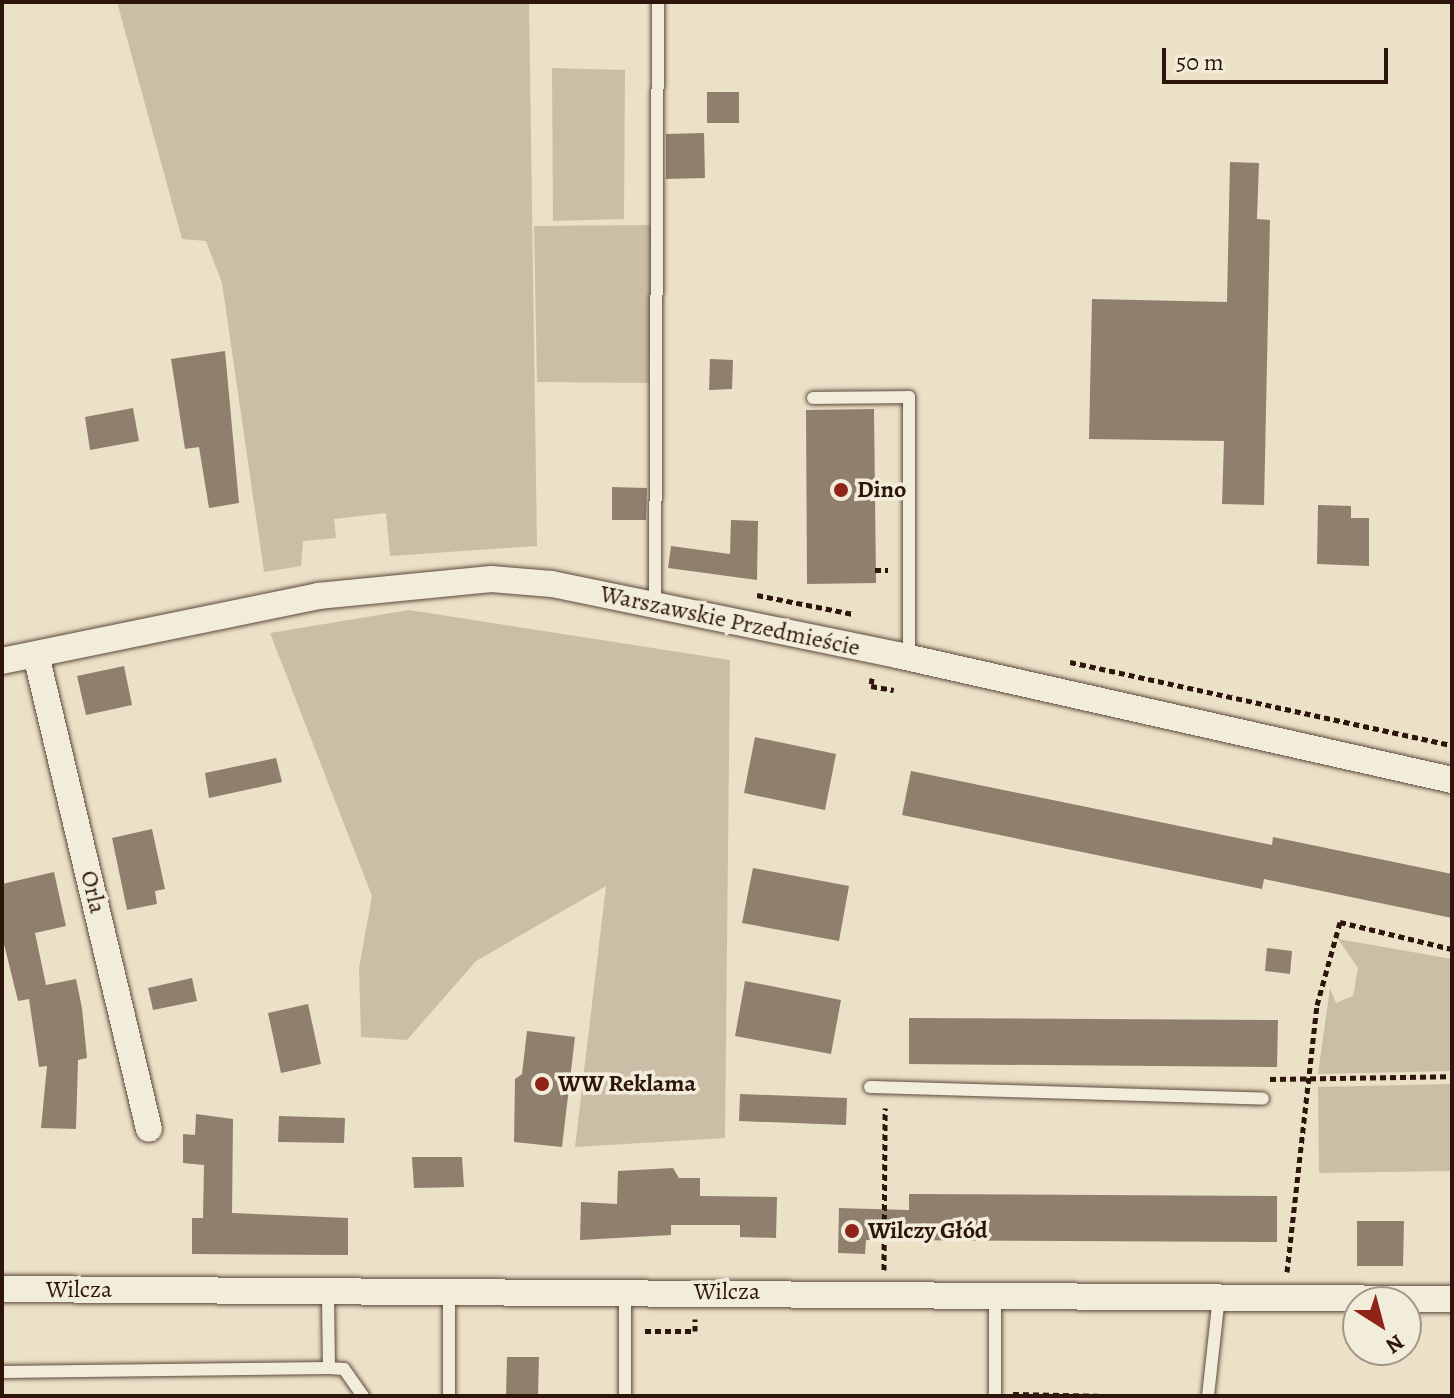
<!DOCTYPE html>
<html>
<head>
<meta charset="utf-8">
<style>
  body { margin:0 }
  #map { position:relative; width:1454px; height:1398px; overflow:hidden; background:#ebe1c7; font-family:Alegreya,serif }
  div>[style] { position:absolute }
  .green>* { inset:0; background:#cbbea7 }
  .building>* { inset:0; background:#907f6d }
  .path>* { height:5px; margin-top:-2.5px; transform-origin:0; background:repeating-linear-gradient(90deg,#2e150c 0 6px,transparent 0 10px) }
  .roads { filter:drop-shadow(0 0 2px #5d483b) drop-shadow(0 0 2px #5d483b) }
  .lane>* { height:12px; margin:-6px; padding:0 6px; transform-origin:6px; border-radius:6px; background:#f2ecdb }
  .street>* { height:26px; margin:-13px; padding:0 13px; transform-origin:13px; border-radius:13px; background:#f2ecdb }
  .dots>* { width:22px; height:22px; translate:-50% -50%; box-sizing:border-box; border:4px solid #f2ecdb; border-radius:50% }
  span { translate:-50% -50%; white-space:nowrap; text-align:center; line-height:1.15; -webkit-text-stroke:7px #f2ecdb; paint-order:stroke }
  .poi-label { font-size:24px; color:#2e150c; font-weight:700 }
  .left { translate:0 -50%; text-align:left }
  .street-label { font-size:24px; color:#2e150c }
  .frame { position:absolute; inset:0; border:4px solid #2e150c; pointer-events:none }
  .north { position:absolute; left:1342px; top:1286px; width:80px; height:80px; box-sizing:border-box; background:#f2ecdb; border:2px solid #a49688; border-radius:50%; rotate:144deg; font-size:22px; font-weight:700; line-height:32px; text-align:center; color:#2e150c }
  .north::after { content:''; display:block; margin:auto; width:28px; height:36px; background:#8f2418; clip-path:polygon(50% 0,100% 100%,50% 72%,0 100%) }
  .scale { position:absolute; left:1162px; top:48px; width:226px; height:36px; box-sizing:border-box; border:4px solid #2e150c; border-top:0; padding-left:10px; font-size:24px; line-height:28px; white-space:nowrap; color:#2e150c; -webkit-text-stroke:6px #f2ecdb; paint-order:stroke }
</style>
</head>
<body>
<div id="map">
  <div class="green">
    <div style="clip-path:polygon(117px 2px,529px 2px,537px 546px,390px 556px,386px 513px,334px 519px,336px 538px,303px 541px,301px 566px,264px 572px,222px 283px,206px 241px,182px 239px)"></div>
    <div style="clip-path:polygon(552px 68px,625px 70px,624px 219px,553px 221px)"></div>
    <div style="clip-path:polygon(651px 225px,649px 383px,537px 382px,534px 226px)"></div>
    <div style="clip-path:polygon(409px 610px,730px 660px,725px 1138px,575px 1147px,606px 886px,476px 961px,407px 1040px,361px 1037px,359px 968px,372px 896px,270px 633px)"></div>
    <div style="clip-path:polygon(1338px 939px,1452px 959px,1452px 1071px,1318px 1074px,1330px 988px,1336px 1003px,1353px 996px,1358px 968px)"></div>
    <div style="clip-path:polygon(1450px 1084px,1451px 1171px,1319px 1173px,1318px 1087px)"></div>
  </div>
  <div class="building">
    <div style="clip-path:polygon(707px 92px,739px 92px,739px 123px,707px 123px)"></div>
    <div style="clip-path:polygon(704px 133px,705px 178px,666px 179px,666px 134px)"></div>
    <div style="clip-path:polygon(1230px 162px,1259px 163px,1257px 219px,1270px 220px,1264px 505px,1222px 504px,1224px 441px,1089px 439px,1092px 299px,1227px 302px)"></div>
    <div style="clip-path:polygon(225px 351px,239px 503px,209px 508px,199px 447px,185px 449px,171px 359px)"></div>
    <div style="clip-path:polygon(710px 359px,733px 360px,732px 389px,709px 390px)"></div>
    <div style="clip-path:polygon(133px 408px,139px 441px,90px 450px,85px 417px)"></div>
    <div style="clip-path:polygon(874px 409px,876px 583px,807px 584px,806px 410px)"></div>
    <div style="clip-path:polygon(612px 487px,647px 488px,646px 520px,612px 520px)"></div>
    <div style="clip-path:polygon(1318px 505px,1351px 506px,1351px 518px,1369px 518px,1369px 566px,1317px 564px)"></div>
    <div style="clip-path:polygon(731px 520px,758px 521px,757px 580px,668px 568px,671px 546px,730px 554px)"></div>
    <div style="clip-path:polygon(124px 666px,132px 705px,86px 715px,77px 676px)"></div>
    <div style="clip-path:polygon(755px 737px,836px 754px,825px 810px,744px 793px)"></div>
    <div style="clip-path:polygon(276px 758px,282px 782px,209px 798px,205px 773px)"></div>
    <div style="clip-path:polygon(911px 771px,1272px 845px,1273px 837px,1452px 874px,1452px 918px,1264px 879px,1262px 889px,902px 815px)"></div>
    <div style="clip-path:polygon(152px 829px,165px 889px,155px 891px,157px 904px,127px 910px,112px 838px)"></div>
    <div style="clip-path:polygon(753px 868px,849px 886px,839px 941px,742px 923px)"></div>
    <div style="clip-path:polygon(54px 872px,66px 926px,35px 933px,46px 985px,76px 979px,82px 1008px,87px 1058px,78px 1060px,76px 1129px,41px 1128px,47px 1066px,39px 1067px,29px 999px,18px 1001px,2px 936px,2px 884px)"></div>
    <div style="clip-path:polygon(1267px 948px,1292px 951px,1290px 974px,1265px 971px)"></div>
    <div style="clip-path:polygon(192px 978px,197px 1001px,153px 1010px,148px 988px)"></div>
    <div style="clip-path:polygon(745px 981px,841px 1000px,831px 1054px,735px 1036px)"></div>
    <div style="clip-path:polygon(308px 1004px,321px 1064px,281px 1073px,268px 1013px)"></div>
    <div style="clip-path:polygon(909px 1018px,1278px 1020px,1277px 1067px,909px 1064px)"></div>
    <div style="clip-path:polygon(527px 1031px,575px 1037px,562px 1147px,514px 1142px,515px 1079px,522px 1074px)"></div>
    <div style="clip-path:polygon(740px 1094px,847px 1098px,846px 1125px,739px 1121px)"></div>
    <div style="clip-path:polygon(196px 1114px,233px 1119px,232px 1213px,348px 1218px,348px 1255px,192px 1254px,192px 1218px,203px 1218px,204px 1165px,183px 1163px,183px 1134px,195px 1135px)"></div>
    <div style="clip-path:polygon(279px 1116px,345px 1118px,344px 1143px,278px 1142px)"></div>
    <div style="clip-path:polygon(412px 1157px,462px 1157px,464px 1187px,414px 1188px)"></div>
    <div style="clip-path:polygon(673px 1168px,679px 1178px,700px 1178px,700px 1196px,777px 1197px,776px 1238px,740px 1237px,740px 1225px,671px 1225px,671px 1235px,580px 1240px,581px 1202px,617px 1204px,618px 1171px)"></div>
    <div style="clip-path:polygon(909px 1194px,1277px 1196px,1277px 1242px,866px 1240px,865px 1254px,838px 1253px,839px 1208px,909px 1210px)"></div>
    <div style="clip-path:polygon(1357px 1221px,1404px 1221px,1403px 1266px,1357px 1266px)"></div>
    <div style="clip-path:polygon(507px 1357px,539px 1357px,538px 1396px,506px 1396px)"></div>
  </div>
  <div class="path">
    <div style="left:875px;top:570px;width:13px"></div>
    <div style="left:757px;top:595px;width:98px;rotate:11.2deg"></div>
    <div style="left:1070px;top:662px;width:391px;rotate:12.3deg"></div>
    <div style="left:872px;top:678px;width:8px;rotate:97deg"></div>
    <div style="left:871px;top:686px;width:23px;rotate:10deg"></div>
    <div style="left:1270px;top:1079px;width:182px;rotate:-0.9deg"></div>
    <div style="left:884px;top:1270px;width:162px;rotate:-89.6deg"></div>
    <div style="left:1287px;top:1272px;width:269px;rotate:-83.6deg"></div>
    <div style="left:1317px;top:1005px;width:86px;rotate:-74.5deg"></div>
    <div style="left:1340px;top:922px;width:115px;rotate:13.6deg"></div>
    <div style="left:645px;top:1331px;width:50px"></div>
    <div style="left:695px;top:1331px;width:12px;rotate:-90deg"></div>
    <div style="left:1013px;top:1394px;width:95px;rotate:1.2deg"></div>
  </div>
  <div class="roads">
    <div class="lane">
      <div style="left:813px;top:398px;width:96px;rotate:-0.6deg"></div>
      <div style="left:909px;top:397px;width:261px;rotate:90deg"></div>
      <div style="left:655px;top:606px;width:604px;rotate:-89.72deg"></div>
      <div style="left:870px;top:1087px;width:393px;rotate:1.7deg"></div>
      <div style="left:329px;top:1368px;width:15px;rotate:4deg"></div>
      <div style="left:344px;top:1369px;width:33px;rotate:55deg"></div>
      <div style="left:2px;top:1372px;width:327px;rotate:-0.7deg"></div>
      <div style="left:329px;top:1368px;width:76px;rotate:-90.8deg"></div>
      <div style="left:449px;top:1396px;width:104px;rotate:-90deg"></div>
      <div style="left:625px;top:1396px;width:104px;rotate:-90deg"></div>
      <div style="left:995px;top:1396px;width:101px;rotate:-90deg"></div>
      <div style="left:1208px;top:1396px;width:100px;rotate:-83.7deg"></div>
    </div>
    <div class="street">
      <div style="left:36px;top:655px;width:487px;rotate:76.6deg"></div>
      <div style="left:2px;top:661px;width:323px;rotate:-11.6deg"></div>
      <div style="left:318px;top:596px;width:174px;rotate:-5.6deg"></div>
      <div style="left:491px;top:579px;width:61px;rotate:4.7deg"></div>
      <div style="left:552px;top:584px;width:352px;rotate:11.6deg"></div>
      <div style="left:897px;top:655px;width:569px;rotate:12.69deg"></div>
      <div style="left:2px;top:1289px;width:1450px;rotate:0.4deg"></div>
    </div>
  </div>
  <div class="dots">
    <div style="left:841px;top:490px;background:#8f2418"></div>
    <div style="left:542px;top:1084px;background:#8f2418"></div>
    <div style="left:852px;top:1231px;background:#8f2418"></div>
  </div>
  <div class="poi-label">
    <span class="left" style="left:857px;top:490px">Dino</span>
    <span class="left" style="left:558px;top:1084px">WW Reklama</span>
    <span class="left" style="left:868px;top:1231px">Wilczy Głód</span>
  </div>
  <div class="street-label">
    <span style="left:730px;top:621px;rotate:12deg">Warszawskie Przedmieście</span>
    <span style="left:93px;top:892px;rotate:77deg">Orla</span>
    <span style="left:79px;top:1290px">Wilcza</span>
    <span style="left:727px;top:1292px">Wilcza</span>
  </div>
  <div class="frame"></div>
  <div class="north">N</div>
  <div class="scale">50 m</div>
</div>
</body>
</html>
